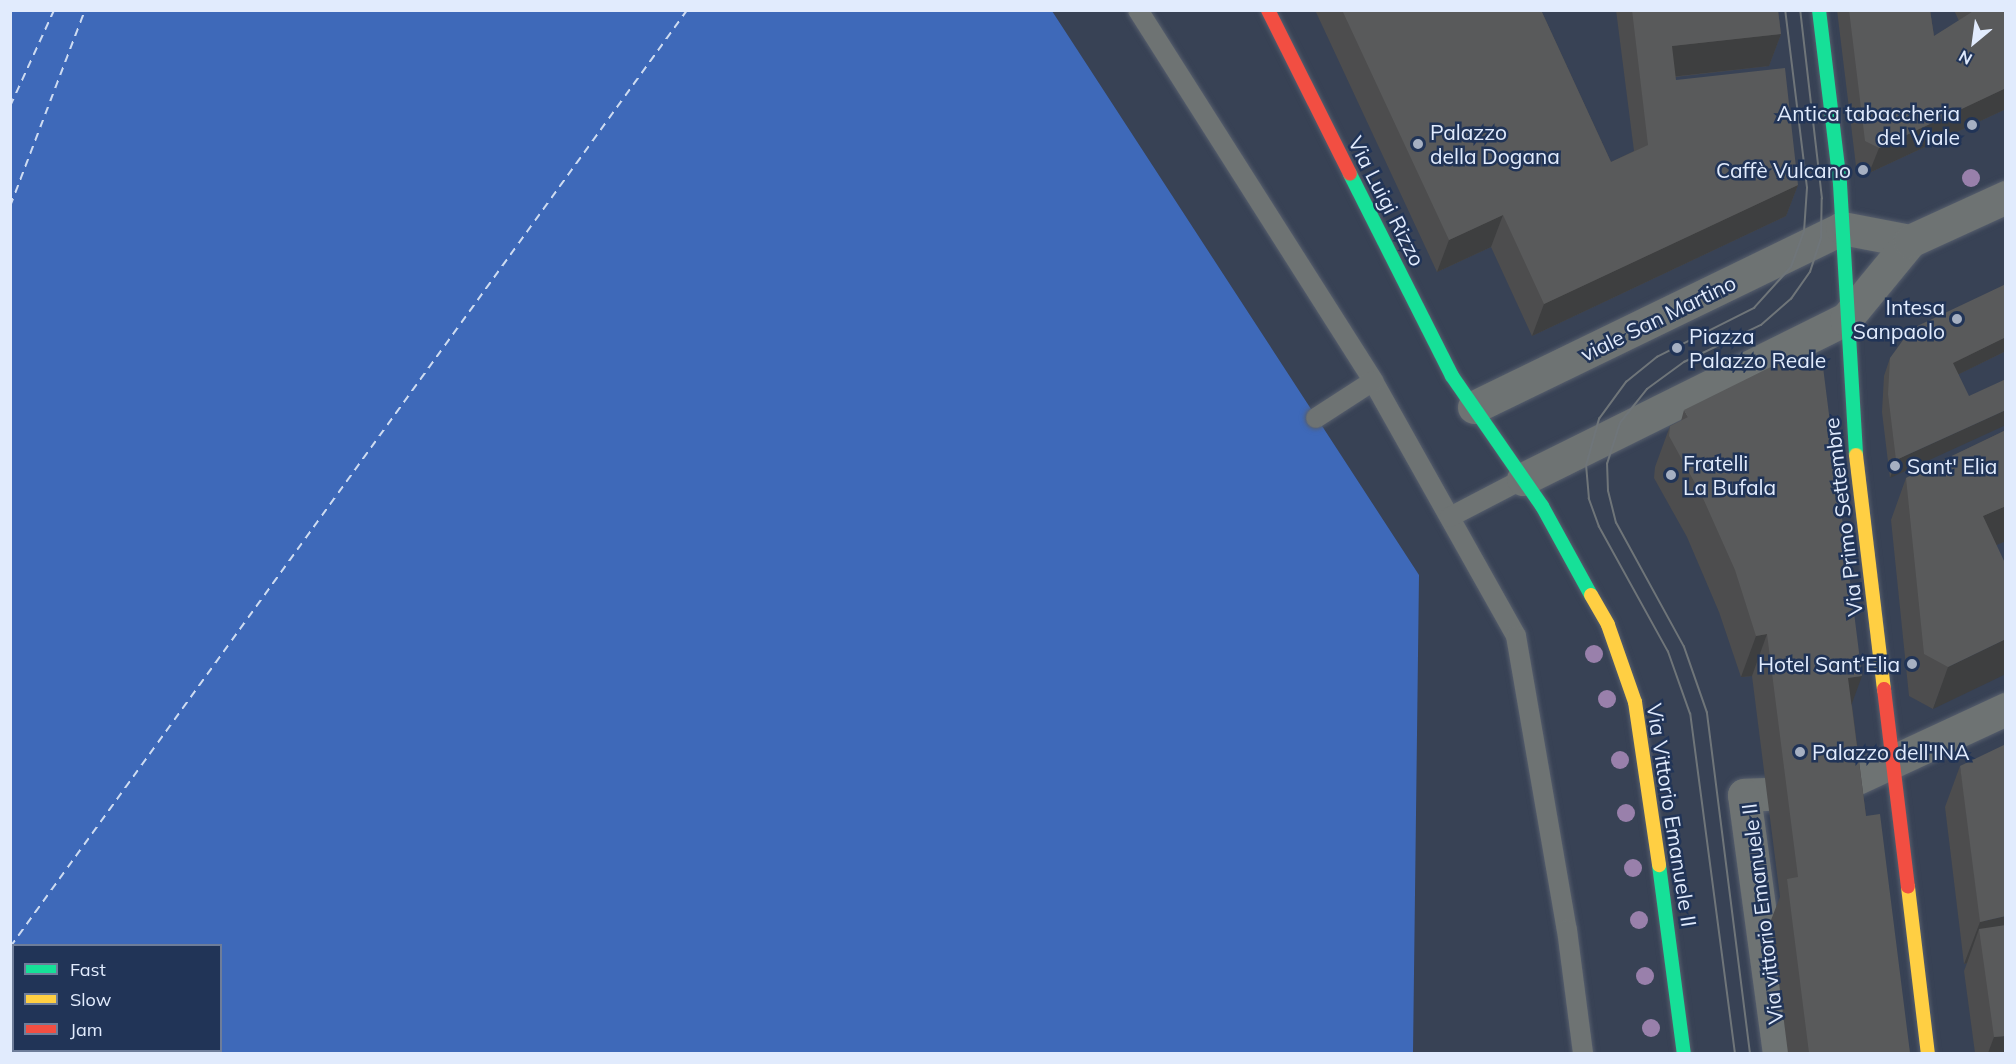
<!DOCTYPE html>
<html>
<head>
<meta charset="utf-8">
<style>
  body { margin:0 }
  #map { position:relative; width:2016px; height:1064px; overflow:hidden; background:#384255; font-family:Mulish,sans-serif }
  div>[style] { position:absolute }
  .water>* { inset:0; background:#3e69b9 }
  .ferry>* { height:1.5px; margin-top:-0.75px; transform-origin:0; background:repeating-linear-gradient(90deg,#cddbf1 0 8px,transparent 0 14px) }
  .roads { filter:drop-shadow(0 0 2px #565e6d) drop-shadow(0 0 2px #565e6d) }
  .lane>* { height:20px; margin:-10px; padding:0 10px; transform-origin:10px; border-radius:10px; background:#6e7373 }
  .street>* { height:33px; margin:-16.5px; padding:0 16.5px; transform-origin:16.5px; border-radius:16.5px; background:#6e7373 }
  .fast>* { height:14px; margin:-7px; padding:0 7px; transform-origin:7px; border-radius:7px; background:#16e098 }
  .slow>* { height:14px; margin:-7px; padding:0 7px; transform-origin:7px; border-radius:7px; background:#ffcf43 }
  .jam>* { height:14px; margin:-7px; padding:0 7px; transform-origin:7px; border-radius:7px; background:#f24e42 }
  .tram>* { height:1.5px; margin:-0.75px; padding:0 0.75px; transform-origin:0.75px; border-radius:0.75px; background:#6f7579 }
  .trees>* { width:18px; height:18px; margin:-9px; border-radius:50%; background:#9980ab }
  .wall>* { inset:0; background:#4d4d4e }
  .shaded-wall>* { inset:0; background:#3e3f40 }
  .building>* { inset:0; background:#595a5b }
  .dots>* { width:16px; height:16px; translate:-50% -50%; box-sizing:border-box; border:3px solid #213457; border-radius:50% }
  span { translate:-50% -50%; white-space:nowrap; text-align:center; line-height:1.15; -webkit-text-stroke:5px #213457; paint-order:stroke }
  .poi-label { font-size:21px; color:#e1ebfd }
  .right { translate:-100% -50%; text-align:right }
  .left { translate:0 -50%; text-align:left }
  .street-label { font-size:21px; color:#e1ebfd }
  .frame { position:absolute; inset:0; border:12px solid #e1ebfd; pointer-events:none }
  .legend { position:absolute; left:12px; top:944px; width:210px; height:108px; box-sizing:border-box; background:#213457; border:2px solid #6e7d99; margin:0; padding:8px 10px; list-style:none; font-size:18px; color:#e1ebfd }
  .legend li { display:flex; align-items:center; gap:12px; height:30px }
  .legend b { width:30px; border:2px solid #6e7d99 }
  .north { position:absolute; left:1944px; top:12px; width:60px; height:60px; -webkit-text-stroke:4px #213457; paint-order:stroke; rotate:209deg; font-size:16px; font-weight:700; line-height:24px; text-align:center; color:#e1ebfd }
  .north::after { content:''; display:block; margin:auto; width:21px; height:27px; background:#e1ebfd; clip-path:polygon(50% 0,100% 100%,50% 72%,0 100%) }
</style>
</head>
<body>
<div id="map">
  <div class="water">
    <div style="clip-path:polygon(evenodd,10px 11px,1052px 11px,1419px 575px,1413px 1053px,11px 1053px,10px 11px,14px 946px,220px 946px,220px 1050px,14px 1050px,14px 946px)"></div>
  </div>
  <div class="ferry">
    <div style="left:10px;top:13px;width:4px;rotate:-56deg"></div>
    <div style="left:10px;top:106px;width:106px;rotate:-65.4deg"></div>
    <div style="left:10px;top:206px;width:210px;rotate:-69.1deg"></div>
    <div style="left:10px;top:947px;width:1156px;rotate:-54.15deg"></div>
  </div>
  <div class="roads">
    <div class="lane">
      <div style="left:1138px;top:10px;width:439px;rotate:57.6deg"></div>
      <div style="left:1373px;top:381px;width:292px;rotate:60.7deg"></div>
      <div style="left:1516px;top:636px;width:298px;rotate:80.2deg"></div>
      <div style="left:1567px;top:930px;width:125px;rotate:82.6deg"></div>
      <div style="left:1316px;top:418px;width:68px;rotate:-33deg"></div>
      <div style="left:1450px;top:517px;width:82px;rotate:-27.5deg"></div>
    </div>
    <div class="street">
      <div style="left:1474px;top:407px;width:409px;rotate:-25.9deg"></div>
      <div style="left:1842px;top:228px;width:69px;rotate:10.8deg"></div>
      <div style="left:1523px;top:479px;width:360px;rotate:-26.4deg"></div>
      <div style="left:1846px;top:319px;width:101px;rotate:-50.6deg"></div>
      <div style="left:1910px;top:241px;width:106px;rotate:-24.6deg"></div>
      <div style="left:1842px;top:785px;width:181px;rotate:-24.9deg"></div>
      <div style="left:1767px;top:794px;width:23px;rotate:178deg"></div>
      <div style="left:1744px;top:795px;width:261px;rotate:82.3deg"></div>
    </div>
    <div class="fast">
      <div style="left:1819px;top:10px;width:175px;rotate:83.1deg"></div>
      <div style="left:1840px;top:184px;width:271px;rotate:86.6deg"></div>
      <div style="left:1350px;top:174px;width:226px;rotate:63.2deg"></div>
      <div style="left:1452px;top:376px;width:158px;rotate:55.3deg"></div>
      <div style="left:1542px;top:506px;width:102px;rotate:61.2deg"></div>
      <div style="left:1659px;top:865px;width:191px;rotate:82.5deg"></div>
    </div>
    <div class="slow">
      <div style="left:1856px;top:455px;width:236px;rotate:83.2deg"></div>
      <div style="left:1591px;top:595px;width:34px;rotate:60deg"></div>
      <div style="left:1608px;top:625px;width:82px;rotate:70.7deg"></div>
      <div style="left:1635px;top:702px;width:165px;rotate:81.6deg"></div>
      <div style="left:1908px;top:887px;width:168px;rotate:83.2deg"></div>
    </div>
    <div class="jam">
      <div style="left:1268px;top:10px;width:183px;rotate:63.4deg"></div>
      <div style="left:1884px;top:689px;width:199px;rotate:83.1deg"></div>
    </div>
  </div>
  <div class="tram">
    <div style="left:1735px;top:1054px;width:343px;rotate:-97.5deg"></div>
    <div style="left:1690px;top:714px;width:66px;rotate:-109.5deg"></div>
    <div style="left:1668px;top:652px;width:143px;rotate:-118.9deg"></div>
    <div style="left:1599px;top:527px;width:30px;rotate:-110deg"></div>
    <div style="left:1589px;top:499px;width:33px;rotate:-95deg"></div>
    <div style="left:1586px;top:466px;width:49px;rotate:-74.5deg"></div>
    <div style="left:1599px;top:419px;width:46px;rotate:-53.9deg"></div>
    <div style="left:1626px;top:382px;width:40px;rotate:-39deg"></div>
    <div style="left:1657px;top:357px;width:109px;rotate:-26.8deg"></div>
    <div style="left:1754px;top:308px;width:55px;rotate:-47.9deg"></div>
    <div style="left:1791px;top:267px;width:37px;rotate:-70deg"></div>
    <div style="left:1804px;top:232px;width:44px;rotate:-86.1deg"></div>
    <div style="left:1807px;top:188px;width:179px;rotate:-97deg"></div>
    <div style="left:1750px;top:1054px;width:344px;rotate:-97.2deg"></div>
    <div style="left:1707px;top:713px;width:70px;rotate:-109.2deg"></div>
    <div style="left:1684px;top:647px;width:141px;rotate:-118.7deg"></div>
    <div style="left:1616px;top:523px;width:33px;rotate:-104deg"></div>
    <div style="left:1608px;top:491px;width:27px;rotate:-92deg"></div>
    <div style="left:1607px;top:464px;width:43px;rotate:-72.4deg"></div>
    <div style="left:1620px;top:423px;width:43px;rotate:-51.5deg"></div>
    <div style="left:1647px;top:389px;width:46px;rotate:-36.1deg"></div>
    <div style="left:1684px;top:362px;width:85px;rotate:-25.7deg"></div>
    <div style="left:1761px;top:325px;width:40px;rotate:-41deg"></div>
    <div style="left:1791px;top:299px;width:33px;rotate:-55deg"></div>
    <div style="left:1810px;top:272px;width:36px;rotate:-72deg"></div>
    <div style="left:1821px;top:238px;width:39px;rotate:-89deg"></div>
    <div style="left:1822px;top:199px;width:190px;rotate:-96.6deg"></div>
  </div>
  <div class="trees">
    <div style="left:1971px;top:178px"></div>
    <div style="left:1594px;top:654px"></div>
    <div style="left:1607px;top:699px"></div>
    <div style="left:1620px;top:760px"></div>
    <div style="left:1626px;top:813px"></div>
    <div style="left:1633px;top:868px"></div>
    <div style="left:1639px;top:920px"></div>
    <div style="left:1645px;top:976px"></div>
    <div style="left:1651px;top:1028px"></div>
  </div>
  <div class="wall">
    <div style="clip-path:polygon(1315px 10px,1541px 10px,1611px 162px,1634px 151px,1616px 10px,1778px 10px,1781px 34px,1769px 66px,1675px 77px,1676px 80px,1798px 185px,1786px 216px,1532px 336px,1491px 247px,1437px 272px)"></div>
    <div style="clip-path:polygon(1837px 10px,1930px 10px,1934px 36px,1959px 21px,1954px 10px,2006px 10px,2006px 109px,1869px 173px,1856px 166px)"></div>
    <div style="clip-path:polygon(2006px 284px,2006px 351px,1959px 374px,1890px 478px,1882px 412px,1884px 376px,1890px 358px)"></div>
    <div style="clip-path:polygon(1684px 410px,1852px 705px,1866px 816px,1910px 1053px,1788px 1053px,1771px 920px,1780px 897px,1752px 676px,1741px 677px,1719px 612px,1687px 537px,1654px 478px,1655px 467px,1670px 426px,1681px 421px)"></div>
    <div style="clip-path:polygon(2006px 430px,2006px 541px,1996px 545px,1933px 709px,1909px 696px,1891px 520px,1906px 478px)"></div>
    <div style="clip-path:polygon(1960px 766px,2006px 1053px,1975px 1053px,1964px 971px,1967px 963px,1964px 964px,1945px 807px)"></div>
  </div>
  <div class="shaded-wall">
    <div style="clip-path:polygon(1781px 34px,1769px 66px,1661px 78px,1672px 46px)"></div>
    <div style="clip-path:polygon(2006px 88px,2006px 109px,1869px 173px,1879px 148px)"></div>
    <div style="clip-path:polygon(1798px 185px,1786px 216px,1532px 336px,1544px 304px)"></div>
    <div style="clip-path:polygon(1503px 215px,1491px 247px,1437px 272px,1449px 240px)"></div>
    <div style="clip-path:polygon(2006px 337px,2006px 351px,1947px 380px,1953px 363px)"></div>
    <div style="clip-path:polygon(2006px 410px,2006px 425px,1890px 478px,1896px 460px)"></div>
    <div style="clip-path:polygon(2006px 506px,2006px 541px,1968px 557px,1983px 516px)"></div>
    <div style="clip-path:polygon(1767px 634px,1752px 676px,1741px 677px,1756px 636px)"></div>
    <div style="clip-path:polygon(2006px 639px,2006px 674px,1933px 709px,1948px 667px)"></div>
    <div style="clip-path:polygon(1862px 676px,1847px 717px,1848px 678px)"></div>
    <div style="clip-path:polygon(2006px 916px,2006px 954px,1979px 929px,1967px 963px,1964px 964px,1980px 922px)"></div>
    <div style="clip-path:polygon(2006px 1036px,2006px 1053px,1988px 1053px,1994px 1037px)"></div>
  </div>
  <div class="building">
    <div style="clip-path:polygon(1342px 10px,1541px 10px,1611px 162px,1648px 145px,1632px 10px,1778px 10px,1781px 34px,1672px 46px,1676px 80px,1785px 68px,1798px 185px,1544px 304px,1503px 215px,1449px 240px)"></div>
    <div style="clip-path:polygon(1849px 10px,1930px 10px,1934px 36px,1975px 10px,2006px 10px,2006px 88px,1879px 148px,1865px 141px)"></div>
    <div style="clip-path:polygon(2006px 284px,2006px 337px,1953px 363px,1969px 396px,2006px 379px,2006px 410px,1896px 460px,1888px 394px,1890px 358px,1911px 329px)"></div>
    <div style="clip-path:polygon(1812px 355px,1822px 359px,1862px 676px,1848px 678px,1866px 816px,1880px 814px,1910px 1053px,1809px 1053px,1787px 879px,1798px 877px,1767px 634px,1756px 636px,1735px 570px,1702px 496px,1669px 436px,1670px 426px,1688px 417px,1684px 410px,1791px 357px,1794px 364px)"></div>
    <div style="clip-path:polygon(2006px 430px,2006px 506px,1983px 516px,2005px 563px,2006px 562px,2006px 639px,1948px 667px,1924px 654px,1906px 478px)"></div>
    <div style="clip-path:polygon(2006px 744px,2006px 916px,1980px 922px,1960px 766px)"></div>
    <div style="clip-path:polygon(2006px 925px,2006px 1036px,1994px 1037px,1979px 929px)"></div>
  </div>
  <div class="dots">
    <div style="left:1972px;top:125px;background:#a6b0c2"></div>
    <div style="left:1418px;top:144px;background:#a6b0c2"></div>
    <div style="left:1863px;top:170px;background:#a6b0c2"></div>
    <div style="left:1957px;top:319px;background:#a6b0c2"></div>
    <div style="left:1677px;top:348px;background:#a6b0c2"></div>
    <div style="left:1895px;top:466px;background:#a6b0c2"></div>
    <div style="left:1671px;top:475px;background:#a6b0c2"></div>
    <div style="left:1912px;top:664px;background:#a6b0c2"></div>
    <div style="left:1800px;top:752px;background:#a6b0c2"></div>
  </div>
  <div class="poi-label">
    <span class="right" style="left:1960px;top:125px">Antica tabaccheria<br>del Viale</span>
    <span class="left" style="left:1430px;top:144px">Palazzo<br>della Dogana</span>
    <span class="right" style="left:1851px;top:170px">Caffè Vulcano</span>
    <span class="right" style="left:1945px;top:319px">Intesa<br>Sanpaolo</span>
    <span class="left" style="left:1689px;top:348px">Piazza<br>Palazzo Reale</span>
    <span class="left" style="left:1683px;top:475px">Fratelli<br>La Bufala</span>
    <span class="left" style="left:1907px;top:466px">Sant' Elia</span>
    <span class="right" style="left:1900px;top:664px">Hotel Sant‘Elia</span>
    <span class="left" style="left:1812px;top:752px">Palazzo dell'INA</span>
  </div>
  <div class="street-label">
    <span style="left:1387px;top:201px;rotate:63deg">Via Luigi Rizzo</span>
    <span style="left:1658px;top:318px;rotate:-26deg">viale San Martino</span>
    <span style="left:1843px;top:517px;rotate:-97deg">Via Primo Settembre</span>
    <span style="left:1672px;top:815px;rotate:81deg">Via Vittorio Emanuele II</span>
    <span style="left:1762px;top:914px;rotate:-97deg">Via vittorio Emanuele II</span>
  </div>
  <div class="frame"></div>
  <ul class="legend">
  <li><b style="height:8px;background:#16e098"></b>Fast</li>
  <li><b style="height:8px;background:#ffcf43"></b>Slow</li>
  <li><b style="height:8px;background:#f24e42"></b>Jam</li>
  </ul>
  <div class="north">N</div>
</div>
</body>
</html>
